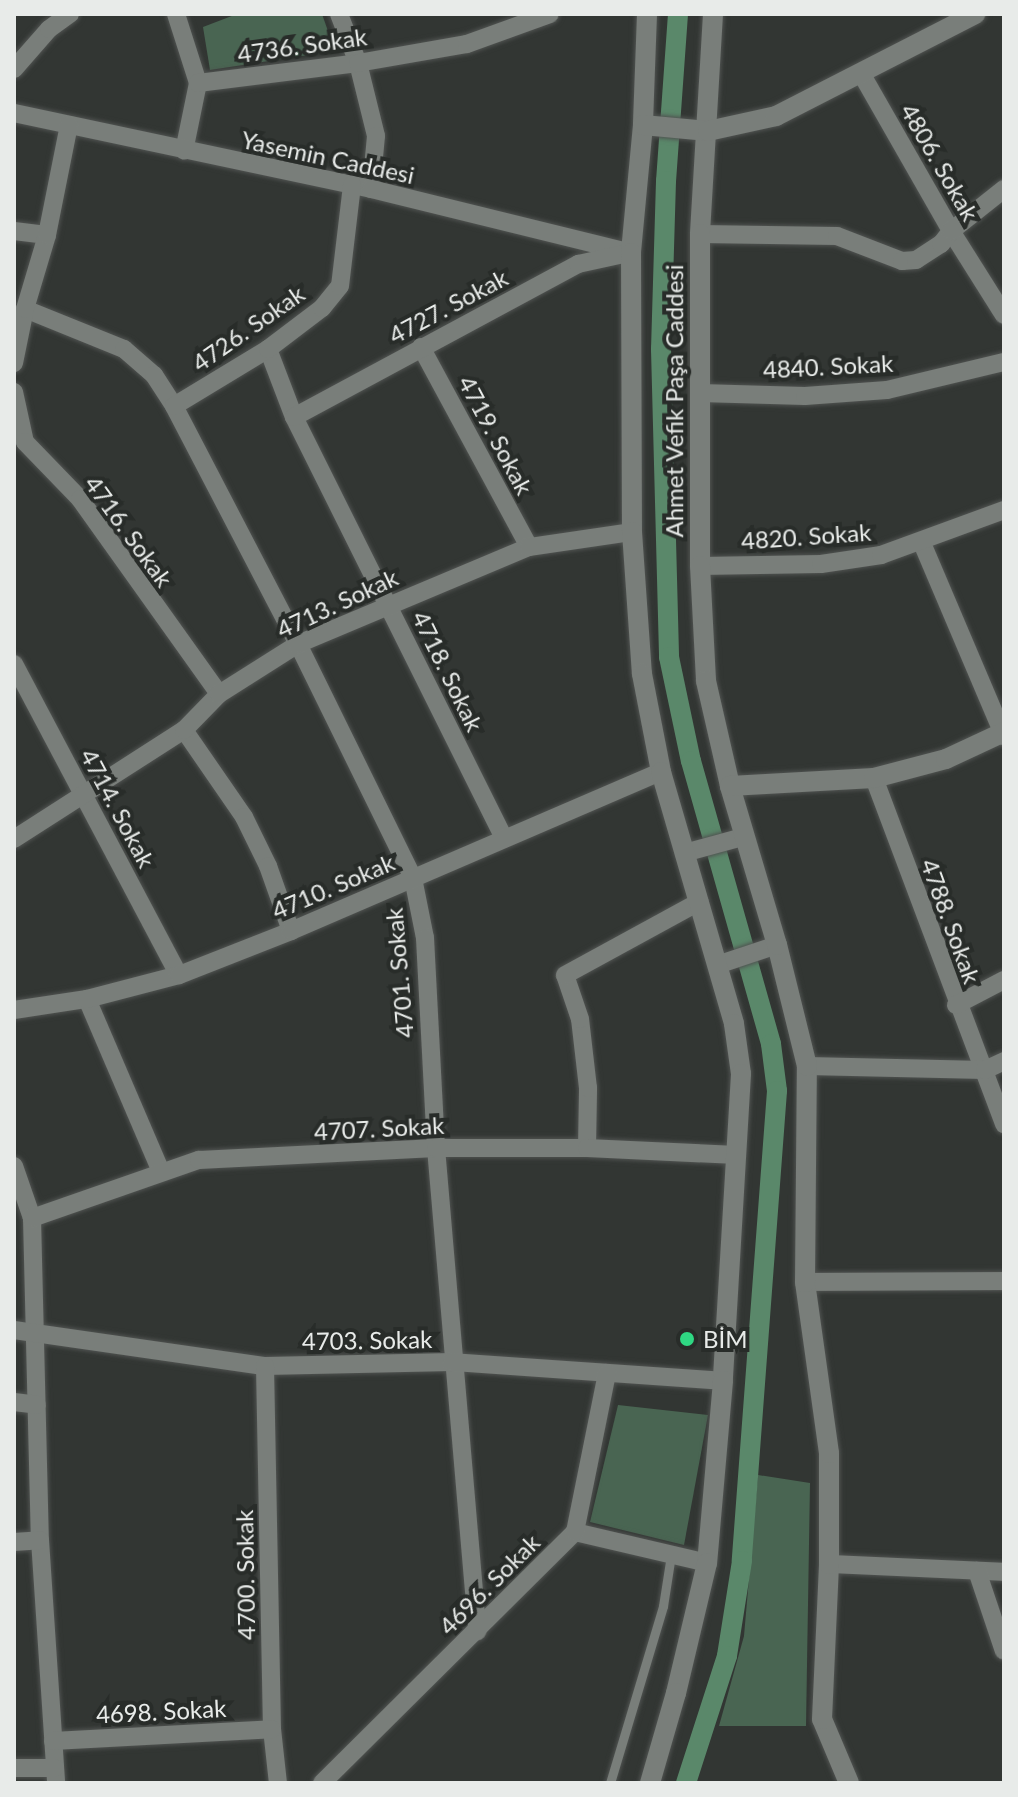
<!DOCTYPE html>
<html>
<head>
<meta charset="utf-8">
<style>
  body { margin:0 }
  #map { position:relative; width:1018px; height:1797px; overflow:hidden; background:#323633; font-family:Lato,sans-serif }
  div>[style] { position:absolute }
  .green>* { inset:0; background:#496552 }
  .canal>* { height:20px; margin:-10px; padding:0 10px; transform-origin:10px; border-radius:10px; background:#5a886a }
  .roads { filter:drop-shadow(0 0 2px #505351) drop-shadow(0 0 2px #505351) }
  .service>* { height:9px; margin:-4.5px; padding:0 4.5px; transform-origin:4.5px; border-radius:4.5px; background:#797e7a }
  .minor>* { height:18px; margin:-9px; padding:0 9px; transform-origin:9px; border-radius:9px; background:#797e7a }
  .tertiary>* { height:20px; margin:-10px; padding:0 10px; transform-origin:10px; border-radius:10px; background:#797e7a }
  .dots>* { width:22px; height:22px; translate:-50% -50%; box-sizing:border-box; border:4px solid #282c29; border-radius:50% }
  span { translate:-50% -50%; white-space:nowrap; text-align:center; line-height:1.15; -webkit-text-stroke:8px #282c29; paint-order:stroke }
  .street-label { font-size:24px; color:#e8ebe9 }
  .poi-label { font-size:24px; color:#e8ebe9 }
  .left { translate:0 -50%; text-align:left }
  .frame { position:absolute; inset:0; border:16px solid #e8ebe9; pointer-events:none }
</style>
</head>
<body>
<div id="map">
  <div class="green">
    <div style="clip-path:polygon(237px 14px,322px 14px,335px 51px,210px 70px,203px 27px)"></div>
    <div style="clip-path:polygon(618px 1405px,708px 1415px,684px 1545px,590px 1522px)"></div>
    <div style="clip-path:polygon(758px 1475px,810px 1483px,806px 1726px,719px 1726px,744px 1636px)"></div>
  </div>
  <div class="canal">
    <div style="left:678px;top:14px;width:167px;rotate:94.1deg"></div>
    <div style="left:666px;top:181px;width:168px;rotate:91.7deg"></div>
    <div style="left:661px;top:349px;width:308px;rotate:88.5deg"></div>
    <div style="left:669px;top:657px;width:106px;rotate:78.1deg"></div>
    <div style="left:691px;top:761px;width:294px;rotate:74.2deg"></div>
    <div style="left:771px;top:1044px;width:47px;rotate:82.7deg"></div>
    <div style="left:777px;top:1091px;width:471px;rotate:94.3deg"></div>
    <div style="left:742px;top:1561px;width:96px;rotate:99deg"></div>
    <div style="left:727px;top:1656px;width:133px;rotate:107.9deg"></div>
  </div>
  <div class="roads">
    <div class="service">
      <div style="left:610px;top:1783px;width:185px;rotate:-73.3deg"></div>
      <div style="left:663px;top:1606px;width:52px;rotate:-81.1deg"></div>
    </div>
    <div class="minor">
      <div style="left:176px;top:14px;width:72px;rotate:72.3deg"></div>
      <div style="left:198px;top:83px;width:69px;rotate:101.6deg"></div>
      <div style="left:339px;top:14px;width:53px;rotate:68.8deg"></div>
      <div style="left:358px;top:63px;width:75px;rotate:76.1deg"></div>
      <div style="left:376px;top:136px;width:53px;rotate:95.4deg"></div>
      <div style="left:14px;top:69px;width:53px;rotate:-48.8deg"></div>
      <div style="left:49px;top:29px;width:26px;rotate:-36deg"></div>
      <div style="left:861px;top:73px;width:182px;rotate:60.3deg"></div>
      <div style="left:951px;top:231px;width:99px;rotate:57.8deg"></div>
      <div style="left:198px;top:83px;width:161px;rotate:-7.1deg"></div>
      <div style="left:358px;top:63px;width:111px;rotate:-9.9deg"></div>
      <div style="left:467px;top:44px;width:88px;rotate:-19.9deg"></div>
      <div style="left:14px;top:113px;width:365px;rotate:12deg"></div>
      <div style="left:371px;top:189px;width:268px;rotate:13.8deg"></div>
      <div style="left:14px;top:231px;width:33px;rotate:7deg"></div>
      <div style="left:700px;top:234px;width:137px;rotate:0.8deg"></div>
      <div style="left:837px;top:236px;width:70px;rotate:21deg"></div>
      <div style="left:902px;top:261px;width:14px;rotate:-4deg"></div>
      <div style="left:916px;top:260px;width:30px;rotate:-33deg"></div>
      <div style="left:941px;top:244px;width:16px;rotate:-52deg"></div>
      <div style="left:951px;top:231px;width:68px;rotate:-38.4deg"></div>
      <div style="left:25px;top:309px;width:107px;rotate:22deg"></div>
      <div style="left:124px;top:349px;width:40px;rotate:41deg"></div>
      <div style="left:154px;top:375px;width:37px;rotate:57deg"></div>
      <div style="left:174px;top:406px;width:268px;rotate:62.5deg"></div>
      <div style="left:298px;top:644px;width:261px;rotate:63.8deg"></div>
      <div style="left:413px;top:878px;width:61px;rotate:78.7deg"></div>
      <div style="left:425px;top:938px;width:210px;rotate:87deg"></div>
      <div style="left:436px;top:1148px;width:485px;rotate:85.1deg"></div>
      <div style="left:421px;top:347px;width:227px;rotate:61.6deg"></div>
      <div style="left:268px;top:349px;width:73px;rotate:69.1deg"></div>
      <div style="left:294px;top:417px;width:471px;rotate:63.5deg"></div>
      <div style="left:14px;top:363px;width:55px;rotate:-78.5deg"></div>
      <div style="left:25px;top:309px;width:77px;rotate:-73.4deg"></div>
      <div style="left:47px;top:235px;width:112px;rotate:-78.7deg"></div>
      <div style="left:14px;top:392px;width:51px;rotate:77.6deg"></div>
      <div style="left:25px;top:442px;width:79px;rotate:46deg"></div>
      <div style="left:80px;top:499px;width:239px;rotate:54.5deg"></div>
      <div style="left:700px;top:393px;width:105px;rotate:1.6deg"></div>
      <div style="left:805px;top:396px;width:82px;rotate:-4.2deg"></div>
      <div style="left:887px;top:390px;width:120px;rotate:-13.5deg"></div>
      <div style="left:174px;top:406px;width:110px;rotate:-31.2deg"></div>
      <div style="left:268px;top:349px;width:68px;rotate:-37.2deg"></div>
      <div style="left:322px;top:308px;width:28px;rotate:-51deg"></div>
      <div style="left:340px;top:286px;width:102px;rotate:-83.2deg"></div>
      <div style="left:294px;top:417px;width:323px;rotate:-28.3deg"></div>
      <div style="left:578px;top:264px;width:47px;rotate:-12.3deg"></div>
      <div style="left:922px;top:543px;width:210px;rotate:67deg"></div>
      <div style="left:700px;top:566px;width:121px;rotate:-0.9deg"></div>
      <div style="left:821px;top:564px;width:61px;rotate:-8.5deg"></div>
      <div style="left:881px;top:555px;width:131px;rotate:-20.1deg"></div>
      <div style="left:14px;top:664px;width:352px;rotate:62.1deg"></div>
      <div style="left:184px;top:730px;width:106px;rotate:55.4deg"></div>
      <div style="left:244px;top:817px;width:55px;rotate:63.9deg"></div>
      <div style="left:268px;top:866px;width:69px;rotate:70.5deg"></div>
      <div style="left:874px;top:778px;width:370px;rotate:69.4deg"></div>
      <div style="left:14px;top:839px;width:202px;rotate:-32.7deg"></div>
      <div style="left:184px;top:730px;width:50px;rotate:-45.8deg"></div>
      <div style="left:219px;top:694px;width:93px;rotate:-32.3deg"></div>
      <div style="left:298px;top:644px;width:251px;rotate:-22.8deg"></div>
      <div style="left:529px;top:547px;width:104px;rotate:-8.3deg"></div>
      <div style="left:684px;top:853px;width:61px;rotate:-15.2deg"></div>
      <div style="left:717px;top:965px;width:63px;rotate:-18.4deg"></div>
      <div style="left:87px;top:999px;width:188px;rotate:66.8deg"></div>
      <div style="left:956px;top:1005px;width:54px;rotate:-27.5deg"></div>
      <div style="left:14px;top:1010px;width:74px;rotate:-8.6deg"></div>
      <div style="left:87px;top:999px;width:95px;rotate:-14.6deg"></div>
      <div style="left:179px;top:975px;width:120px;rotate:-21.4deg"></div>
      <div style="left:291px;top:931px;width:403px;rotate:-23.3deg"></div>
      <div style="left:807px;top:1066px;width:178px;rotate:1.3deg"></div>
      <div style="left:985px;top:1070px;width:21px;rotate:-25deg"></div>
      <div style="left:587px;top:1148px;width:60px;rotate:-89deg"></div>
      <div style="left:588px;top:1088px;width:69px;rotate:-96.6deg"></div>
      <div style="left:580px;top:1019px;width:46px;rotate:-108.8deg"></div>
      <div style="left:565px;top:975px;width:153px;rotate:-28.6deg"></div>
      <div style="left:14px;top:1166px;width:55px;rotate:70.9deg"></div>
      <div style="left:32px;top:1218px;width:322px;rotate:88.6deg"></div>
      <div style="left:40px;top:1540px;width:244px;rotate:86.2deg"></div>
      <div style="left:32px;top:1218px;width:177px;rotate:-19.2deg"></div>
      <div style="left:199px;top:1160px;width:237px;rotate:-2.9deg"></div>
      <div style="left:436px;top:1148px;width:151px"></div>
      <div style="left:587px;top:1148px;width:150px;rotate:2.7deg"></div>
      <div style="left:805px;top:1282px;width:199px;rotate:-0.3deg"></div>
      <div style="left:14px;top:1330px;width:254px;rotate:8.2deg"></div>
      <div style="left:265px;top:1366px;width:187px;rotate:-1.2deg"></div>
      <div style="left:452px;top:1362px;width:272px;rotate:4deg"></div>
      <div style="left:265px;top:1366px;width:363px;rotate:88.9deg"></div>
      <div style="left:272px;top:1729px;width:54px;rotate:83.7deg"></div>
      <div style="left:14px;top:1402px;width:23px;rotate:7deg"></div>
      <div style="left:575px;top:1532px;width:136px;rotate:13.2deg"></div>
      <div style="left:14px;top:1542px;width:26px;rotate:-4deg"></div>
      <div style="left:829px;top:1564px;width:175px;rotate:2.6deg"></div>
      <div style="left:977px;top:1571px;width:84px;rotate:71.4deg"></div>
      <div style="left:53px;top:1741px;width:219px;rotate:-3.1deg"></div>
      <div style="left:14px;top:1768px;width:41px"></div>
      <div style="left:322px;top:1783px;width:356px;rotate:-44.8deg"></div>
      <div style="left:575px;top:1532px;width:162px;rotate:-78.6deg"></div>
    </div>
    <div class="tertiary">
      <div style="left:647px;top:14px;width:111px;rotate:92.1deg"></div>
      <div style="left:643px;top:125px;width:129px;rotate:95.4deg"></div>
      <div style="left:631px;top:253px;width:279px;rotate:89.8deg"></div>
      <div style="left:632px;top:532px;width:142px;rotate:86deg"></div>
      <div style="left:642px;top:674px;width:100px;rotate:79deg"></div>
      <div style="left:661px;top:772px;width:262px;rotate:73.8deg"></div>
      <div style="left:734px;top:1024px;width:50px;rotate:82deg"></div>
      <div style="left:741px;top:1074px;width:308px;rotate:93.4deg"></div>
      <div style="left:723px;top:1381px;width:183px;rotate:95deg"></div>
      <div style="left:707px;top:1563px;width:134px;rotate:103.4deg"></div>
      <div style="left:676px;top:1693px;width:94px;rotate:106.1deg"></div>
      <div style="left:713px;top:14px;width:220px;rotate:93.4deg"></div>
      <div style="left:700px;top:234px;width:332px;rotate:90deg"></div>
      <div style="left:700px;top:566px;width:115px;rotate:87deg"></div>
      <div style="left:706px;top:681px;width:108px;rotate:77.1deg"></div>
      <div style="left:643px;top:125px;width:65px;rotate:5.3deg"></div>
      <div style="left:708px;top:131px;width:70px;rotate:-12.4deg"></div>
      <div style="left:776px;top:116px;width:224px;rotate:-27.1deg"></div>
      <div style="left:849px;top:1783px;width:69px;rotate:-112.9deg"></div>
      <div style="left:822px;top:1719px;width:155px;rotate:-87.4deg"></div>
      <div style="left:829px;top:1564px;width:111px;rotate:-90deg"></div>
      <div style="left:829px;top:1453px;width:173px;rotate:-98deg"></div>
      <div style="left:805px;top:1282px;width:216px;rotate:-89.5deg"></div>
      <div style="left:807px;top:1066px;width:125px;rotate:-103.9deg"></div>
      <div style="left:777px;top:945px;width:166px;rotate:-106.5deg"></div>
      <div style="left:730px;top:786px;width:144px;rotate:-3.2deg"></div>
      <div style="left:874px;top:778px;width:74px;rotate:-14.8deg"></div>
      <div style="left:946px;top:759px;width:64px;rotate:-25deg"></div>
    </div>
  </div>
  <div class="dots">
    <div style="left:687px;top:1339px;background:#2fd883"></div>
  </div>
  <div class="street-label">
    <span style="left:302px;top:45px;rotate:-8deg">4736. Sokak</span>
    <span style="left:328px;top:157px;rotate:12deg">Yasemin Caddesi</span>
    <span style="left:940px;top:162px;rotate:60deg">4806. Sokak</span>
    <span style="left:448px;top:306px;rotate:-28deg">4727. Sokak</span>
    <span style="left:248px;top:328px;rotate:-35deg">4726. Sokak</span>
    <span style="left:828px;top:366px;rotate:-3deg">4840. Sokak</span>
    <span style="left:674px;top:401px;rotate:-90deg">Ahmet Vefik Paşa Caddesi</span>
    <span style="left:496px;top:435px;rotate:62deg">4719. Sokak</span>
    <span style="left:129px;top:531px;rotate:54deg">4716. Sokak</span>
    <span style="left:806px;top:536px;rotate:-4deg">4820. Sokak</span>
    <span style="left:337px;top:603px;rotate:-25deg">4713. Sokak</span>
    <span style="left:448px;top:671px;rotate:64deg">4718. Sokak</span>
    <span style="left:118px;top:808px;rotate:62deg">4714. Sokak</span>
    <span style="left:333px;top:886px;rotate:-23deg">4710. Sokak</span>
    <span style="left:951px;top:921px;rotate:70deg">4788. Sokak</span>
    <span style="left:399px;top:973px;rotate:-95deg">4701. Sokak</span>
    <span style="left:379px;top:1128px;rotate:-3deg">4707. Sokak</span>
    <span style="left:367px;top:1340px;rotate:-1deg">4703. Sokak</span>
    <span style="left:245px;top:1575px;rotate:-91deg">4700. Sokak</span>
    <span style="left:489px;top:1584px;rotate:-45deg">4696. Sokak</span>
    <span style="left:161px;top:1711px;rotate:-3deg">4698. Sokak</span>
  </div>
  <div class="poi-label">
    <span class="left" style="left:703px;top:1339px">BİM</span>
  </div>
  <div class="frame"></div>
</div>
</body>
</html>
